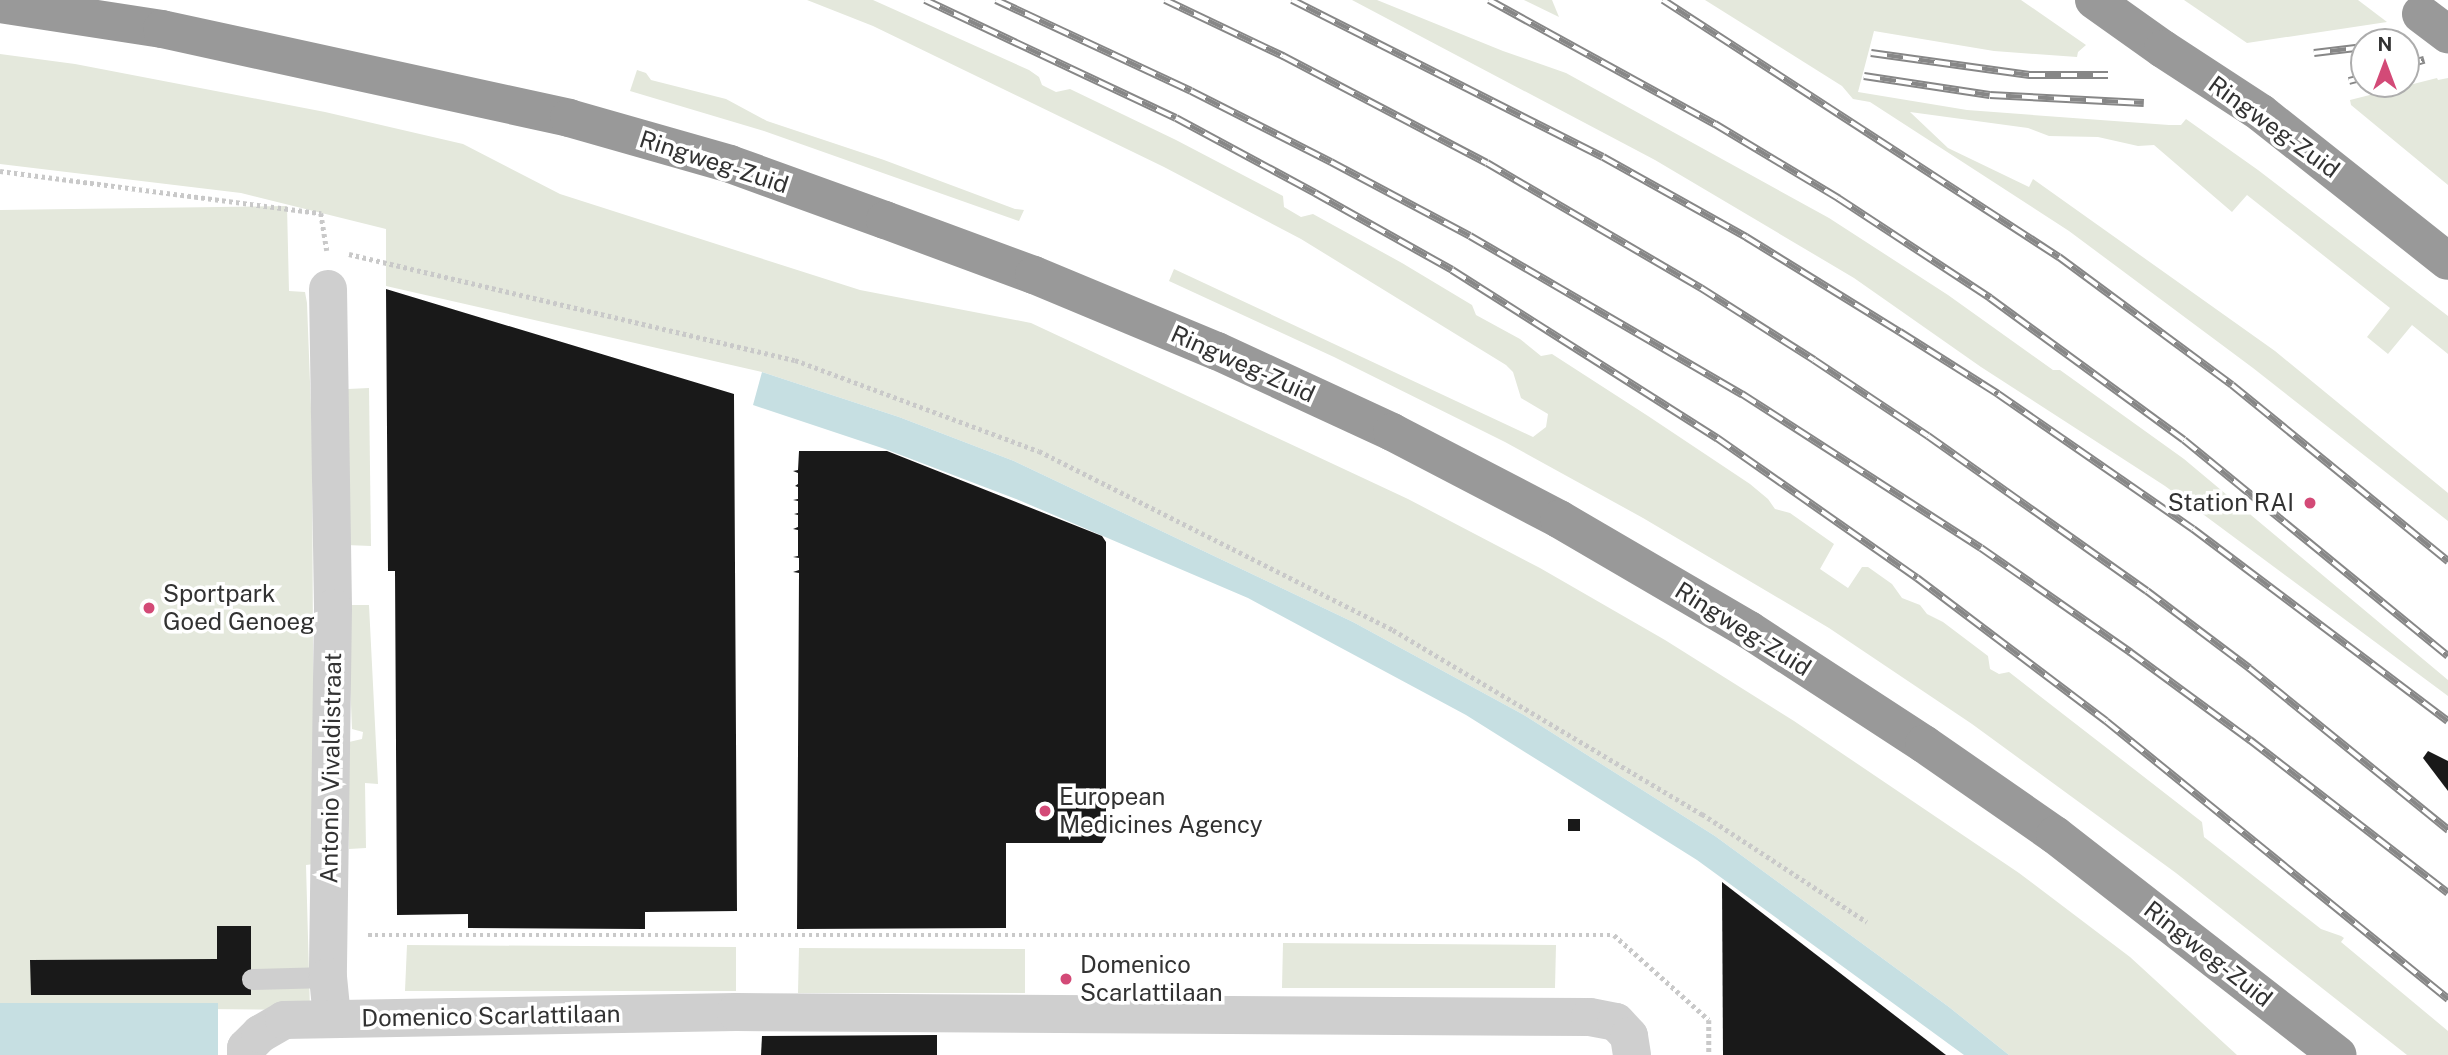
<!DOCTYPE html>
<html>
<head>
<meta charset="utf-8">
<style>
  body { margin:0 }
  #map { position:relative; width:2448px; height:1055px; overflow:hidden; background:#fff; font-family:"Public Sans",sans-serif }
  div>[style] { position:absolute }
  .green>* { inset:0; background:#e4e8dc }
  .water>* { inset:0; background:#c6dfe2 }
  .building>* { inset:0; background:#191919 }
  .path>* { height:4.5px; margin-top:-2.25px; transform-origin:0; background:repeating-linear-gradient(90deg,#c9c9c9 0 3.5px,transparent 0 7px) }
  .service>* { height:21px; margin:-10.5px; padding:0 10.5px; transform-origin:10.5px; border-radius:10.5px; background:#cfcfcf }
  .minor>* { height:38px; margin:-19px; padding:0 19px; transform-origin:19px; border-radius:19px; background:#cfcfcf }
  .motorway>* { height:38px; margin:-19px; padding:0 19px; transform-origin:19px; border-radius:19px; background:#999 }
  .rail>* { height:8px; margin-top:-4px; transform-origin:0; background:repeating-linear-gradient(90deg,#fff 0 16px,#878787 0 32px); box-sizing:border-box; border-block:2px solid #878787 }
  .motorway-bridge>* { height:38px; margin:-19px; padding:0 19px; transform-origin:19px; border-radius:19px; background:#999 }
  .dots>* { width:19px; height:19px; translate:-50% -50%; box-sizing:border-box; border:4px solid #fff; border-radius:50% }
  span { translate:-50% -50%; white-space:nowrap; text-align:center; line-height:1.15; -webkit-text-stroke:7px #fff; paint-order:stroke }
  .street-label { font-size:24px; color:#323232 }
  .poi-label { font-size:24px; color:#323232 }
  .right { translate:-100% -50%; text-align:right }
  .left { translate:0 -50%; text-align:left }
  .north { position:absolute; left:2350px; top:28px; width:70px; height:70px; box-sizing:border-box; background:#fff; border:2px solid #adadad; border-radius:50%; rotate:0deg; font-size:19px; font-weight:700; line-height:28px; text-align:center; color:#323232 }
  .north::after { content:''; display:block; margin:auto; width:24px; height:32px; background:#d34a77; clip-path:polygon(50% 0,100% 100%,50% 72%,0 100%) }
</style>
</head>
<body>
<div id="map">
  <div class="green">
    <div style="clip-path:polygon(807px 0,873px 0,1029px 70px,1039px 77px,1042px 85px,1056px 92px,1070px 89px,1176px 140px,1283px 196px,1284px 207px,1301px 217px,1313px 214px,1402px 263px,1472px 305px,1476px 315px,1520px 339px,1541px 356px,1552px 354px,1648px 416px,1750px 484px,1768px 499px,1775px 509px,1790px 513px,1834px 544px,1820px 569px,1848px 588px,1862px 567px,1868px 567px,1892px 584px,1902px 598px,1920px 605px,1927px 614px,1943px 622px,1988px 656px,1990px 669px,1999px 674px,2009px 672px,2202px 822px,2204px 837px,2321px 929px,2341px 936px,2344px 938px,2341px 942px,2448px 1031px,2448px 1055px,2407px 1055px,2176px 873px,1972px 724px,1829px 628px,1643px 518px,1505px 442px,1334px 357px,1169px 281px,1174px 269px,1533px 437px,1546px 427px,1548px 414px,1521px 398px,1513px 372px,1506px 365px,1301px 239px,1164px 167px,873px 26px)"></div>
    <div style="clip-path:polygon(1352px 0,1377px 0,1503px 51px,1566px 73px,1829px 218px,1948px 295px,2053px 370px,2060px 370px,2184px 459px,2448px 680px,2448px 696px,2165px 486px,1981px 367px,1854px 278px,1655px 160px)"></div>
    <div style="clip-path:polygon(1524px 0,1552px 0,1559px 17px)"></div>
    <div style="clip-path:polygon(1705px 0,2021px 0,2086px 45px,2078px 52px,2077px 57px,1994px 51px,1874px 31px,1858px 92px,1967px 110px,2073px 118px,2169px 125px,2181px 125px,2186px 119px,2258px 170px,2448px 316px,2448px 354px,2412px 325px,2388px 354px,2367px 337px,2390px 308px,2247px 195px,2232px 212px,2154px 145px,2138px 146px,2098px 137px,2049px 136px,2028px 128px,1910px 112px,1948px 148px,2029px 187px,2033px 179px,2275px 351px,2448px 493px,2448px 521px,2253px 368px,2069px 231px,1870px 102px,1853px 99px,1842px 86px)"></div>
    <div style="clip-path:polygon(2184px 0,2358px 0,2387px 22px,2247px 43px)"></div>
    <div style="clip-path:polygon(0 54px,75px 64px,325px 112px,463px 144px,560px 194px,860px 290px,1031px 323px,1408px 499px,1540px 568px,1665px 640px,1794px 721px,2019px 873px,2130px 957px,2237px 1055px,2009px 1055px,1949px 1007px,1715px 836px,1524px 715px,1353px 622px,1014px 461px,899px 417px,762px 372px,386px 286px,386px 229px,241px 193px,0 164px)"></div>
    <div style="clip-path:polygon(637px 70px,646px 73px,651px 80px,726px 99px,767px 121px,884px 160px,1015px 209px,1024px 210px,1019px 221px,764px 131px,630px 91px)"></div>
    <div style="clip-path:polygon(2437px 78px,2438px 80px,2448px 78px,2448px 185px,2351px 105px,2350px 100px)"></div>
    <div style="clip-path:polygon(287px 206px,289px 291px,305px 292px,307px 303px,312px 435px,314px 864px,306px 865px,310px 1010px,0 1007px,0 210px)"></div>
    <div style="clip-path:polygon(369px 388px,371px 546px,346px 545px,348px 389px)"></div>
    <div style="clip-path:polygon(347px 605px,369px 605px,378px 784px,365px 783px,366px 848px,349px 849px,349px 742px,362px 739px,363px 732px,352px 729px)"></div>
    <div style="clip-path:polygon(1283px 943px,1556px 945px,1555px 988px,1282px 988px)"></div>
    <div style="clip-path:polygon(407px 945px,736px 947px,736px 991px,405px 991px)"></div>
    <div style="clip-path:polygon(799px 948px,1025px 949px,1025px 993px,798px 993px)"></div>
  </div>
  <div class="water">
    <div style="clip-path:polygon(762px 372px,899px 417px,1014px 461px,1353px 622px,1524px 715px,1715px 836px,1949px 1007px,2009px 1055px,1964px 1055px,1697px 860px,1466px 715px,1248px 598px,1021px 501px,885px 449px,753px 405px)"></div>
    <div style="clip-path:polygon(0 1003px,218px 1003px,218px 1055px,0 1055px)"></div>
  </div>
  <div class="building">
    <div style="clip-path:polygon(386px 289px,734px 394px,737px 911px,645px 912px,645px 929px,468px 928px,468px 914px,397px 915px,395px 571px,388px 571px)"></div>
    <div style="clip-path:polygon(799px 451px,887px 451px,1102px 536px,1106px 542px,1106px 837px,1102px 843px,1006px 843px,1006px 928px,797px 929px,799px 573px,793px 572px,799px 570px,799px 558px,793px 557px,798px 556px,798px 530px,793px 529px,798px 527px,798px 515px,794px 514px,798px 513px,798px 501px,793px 500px,798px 499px,798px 487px,795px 486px,798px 484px,798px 473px,793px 471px,798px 470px)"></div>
    <div style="clip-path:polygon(2428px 751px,2448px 761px,2448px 791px,2423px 758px)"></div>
    <div style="clip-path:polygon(1568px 819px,1580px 819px,1580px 831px,1568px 831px)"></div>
    <div style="clip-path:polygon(1722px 882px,1840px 973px,1946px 1055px,1723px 1055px)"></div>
    <div style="clip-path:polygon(217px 926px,251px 926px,251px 995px,31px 995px,30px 960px,217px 959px)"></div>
    <div style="clip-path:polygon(937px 1035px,937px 1055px,761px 1055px,762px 1036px)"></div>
  </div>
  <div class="path">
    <div style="left:0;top:171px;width:324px;rotate:7.5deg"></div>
    <div style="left:321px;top:213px;width:38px;rotate:81deg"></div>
    <div style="left:349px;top:254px;width:458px;rotate:13.4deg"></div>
    <div style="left:795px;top:360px;width:260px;rotate:20.5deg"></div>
    <div style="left:1039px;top:451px;width:397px;rotate:26.8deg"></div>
    <div style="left:1393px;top:630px;width:360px;rotate:30.8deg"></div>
    <div style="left:1702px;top:814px;width:197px;rotate:33.2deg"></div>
    <div style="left:368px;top:935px;width:1246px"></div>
    <div style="left:1614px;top:935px;width:127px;rotate:41.8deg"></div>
    <div style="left:1709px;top:1020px;width:35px;rotate:90deg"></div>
  </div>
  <div class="service">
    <div style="left:252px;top:979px;width:76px;rotate:-1.5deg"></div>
  </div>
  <div class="minor">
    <div style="left:328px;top:289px;width:319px;rotate:89.1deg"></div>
    <div style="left:333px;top:608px;width:369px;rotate:90.8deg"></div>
    <div style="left:328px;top:977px;width:41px;rotate:84.4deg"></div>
    <div style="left:246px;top:1055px;width:7px;rotate:-90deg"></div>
    <div style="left:246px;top:1048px;width:20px;rotate:-45deg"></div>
    <div style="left:260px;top:1034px;width:28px;rotate:-30deg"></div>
    <div style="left:284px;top:1020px;width:452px;rotate:-1deg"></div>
    <div style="left:736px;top:1012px;width:854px;rotate:0.34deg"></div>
    <div style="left:1590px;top:1017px;width:26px;rotate:11deg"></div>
    <div style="left:1616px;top:1022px;width:19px;rotate:47deg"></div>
    <div style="left:1629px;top:1036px;width:19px;rotate:81deg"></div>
  </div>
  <div class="motorway">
    <div style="left:2094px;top:0;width:85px;rotate:35.4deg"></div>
    <div style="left:0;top:4px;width:164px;rotate:8.8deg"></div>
    <div style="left:162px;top:29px;width:417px;rotate:12.3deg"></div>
    <div style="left:569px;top:118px;width:167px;rotate:15.9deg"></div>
    <div style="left:730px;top:164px;width:165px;rotate:19.9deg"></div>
    <div style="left:885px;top:220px;width:159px;rotate:20.3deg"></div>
    <div style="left:1034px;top:275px;width:198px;rotate:22.6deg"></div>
    <div style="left:1217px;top:351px;width:193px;rotate:24.8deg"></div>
    <div style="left:1392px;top:432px;width:188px;rotate:27.5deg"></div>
    <div style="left:1559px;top:519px;width:220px;rotate:30.3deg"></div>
    <div style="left:1749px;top:630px;width:209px;rotate:33.1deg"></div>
    <div style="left:1924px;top:744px;width:160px;rotate:34.8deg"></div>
    <div style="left:2055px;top:835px;width:358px;rotate:37.9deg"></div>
    <div style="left:2261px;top:113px;width:238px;rotate:38.4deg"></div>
  </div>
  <div class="rail">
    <div style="left:925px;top:0;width:277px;rotate:25.2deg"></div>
    <div style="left:1176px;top:118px;width:158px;rotate:28.3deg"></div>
    <div style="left:1315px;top:193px;width:157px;rotate:29.3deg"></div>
    <div style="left:1452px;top:270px;width:314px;rotate:32.4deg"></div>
    <div style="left:1717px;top:438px;width:244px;rotate:35deg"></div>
    <div style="left:1917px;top:578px;width:237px;rotate:37.1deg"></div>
    <div style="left:2106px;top:721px;width:441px;rotate:39.1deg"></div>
    <div style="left:996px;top:0;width:215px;rotate:25deg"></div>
    <div style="left:1191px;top:91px;width:157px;rotate:26.9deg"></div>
    <div style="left:1331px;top:162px;width:157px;rotate:28deg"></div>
    <div style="left:1470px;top:236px;width:315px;rotate:30.2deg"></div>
    <div style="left:1742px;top:394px;width:284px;rotate:32.8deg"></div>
    <div style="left:1981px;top:548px;width:182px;rotate:34.9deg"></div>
    <div style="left:2130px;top:652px;width:149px;rotate:36.3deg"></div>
    <div style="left:2250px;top:740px;width:250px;rotate:37.7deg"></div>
    <div style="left:1165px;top:0;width:131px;rotate:25.4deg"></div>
    <div style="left:1283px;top:56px;width:230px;rotate:27.7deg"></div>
    <div style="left:1487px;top:163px;width:248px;rotate:30.3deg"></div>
    <div style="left:1701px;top:288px;width:134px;rotate:32.5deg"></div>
    <div style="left:1814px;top:360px;width:137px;rotate:33.7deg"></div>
    <div style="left:1928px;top:436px;width:268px;rotate:35.3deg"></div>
    <div style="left:2147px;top:591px;width:128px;rotate:37deg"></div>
    <div style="left:2249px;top:668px;width:257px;rotate:39.1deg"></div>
    <div style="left:1292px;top:0;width:348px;rotate:26.8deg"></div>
    <div style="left:1603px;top:157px;width:164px;rotate:29.2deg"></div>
    <div style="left:1746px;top:237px;width:181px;rotate:31.7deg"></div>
    <div style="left:1900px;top:332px;width:116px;rotate:32.3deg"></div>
    <div style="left:1998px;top:394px;width:237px;rotate:34.7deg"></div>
    <div style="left:2193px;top:529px;width:319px;rotate:37deg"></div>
    <div style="left:1489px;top:0;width:258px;rotate:28.8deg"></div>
    <div style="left:1715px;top:124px;width:144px;rotate:31deg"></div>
    <div style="left:1838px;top:198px;width:182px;rotate:33.3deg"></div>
    <div style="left:1990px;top:298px;width:240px;rotate:36.2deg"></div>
    <div style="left:2184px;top:440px;width:341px;rotate:39.3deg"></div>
    <div style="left:1663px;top:0;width:472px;rotate:33deg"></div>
    <div style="left:2059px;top:257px;width:215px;rotate:36.5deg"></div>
    <div style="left:2232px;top:385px;width:279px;rotate:39.2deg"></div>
    <div style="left:2398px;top:42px;width:4px;rotate:-14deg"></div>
    <div style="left:1871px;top:53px;width:160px;rotate:7.9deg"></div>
    <div style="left:2029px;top:75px;width:79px"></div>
    <div style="left:2314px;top:53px;width:50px;rotate:-6.8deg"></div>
    <div style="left:2406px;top:65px;width:19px;rotate:-16deg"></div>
    <div style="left:1864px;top:76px;width:127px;rotate:8.6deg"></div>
    <div style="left:1990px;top:95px;width:154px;rotate:3deg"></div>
    <div style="left:2349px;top:81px;width:16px;rotate:-15deg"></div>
  </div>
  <div class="motorway-bridge">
    <div style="left:2421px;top:14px;width:34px;rotate:37deg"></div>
    <div style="left:2163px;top:49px;width:117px;rotate:33.1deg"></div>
  </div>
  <div class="dots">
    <div style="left:2310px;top:503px;background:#d34a77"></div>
    <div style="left:149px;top:608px;background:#d34a77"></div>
    <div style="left:1045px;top:811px;background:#d34a77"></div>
    <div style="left:1066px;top:979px;background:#d34a77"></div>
  </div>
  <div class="street-label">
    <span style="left:2274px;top:127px;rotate:36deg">Ringweg-Zuid</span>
    <span style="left:714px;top:162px;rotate:18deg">Ringweg-Zuid</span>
    <span style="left:1243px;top:364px;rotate:24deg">Ringweg-Zuid</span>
    <span style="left:1743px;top:629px;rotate:32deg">Ringweg-Zuid</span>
    <span style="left:331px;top:768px;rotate:-89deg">Antonio Vivaldistraat</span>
    <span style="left:2208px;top:954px;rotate:38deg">Ringweg-Zuid</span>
    <span style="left:491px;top:1016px;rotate:-1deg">Domenico Scarlattilaan</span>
  </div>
  <div class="poi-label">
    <span class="right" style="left:2294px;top:503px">Station RAI</span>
    <span class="left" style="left:163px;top:608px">Sportpark<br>Goed Genoeg</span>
    <span class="left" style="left:1059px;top:811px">European<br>Medicines Agency</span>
    <span class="left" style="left:1080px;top:979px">Domenico<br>Scarlattilaan</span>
  </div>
  <div class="north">N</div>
</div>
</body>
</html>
